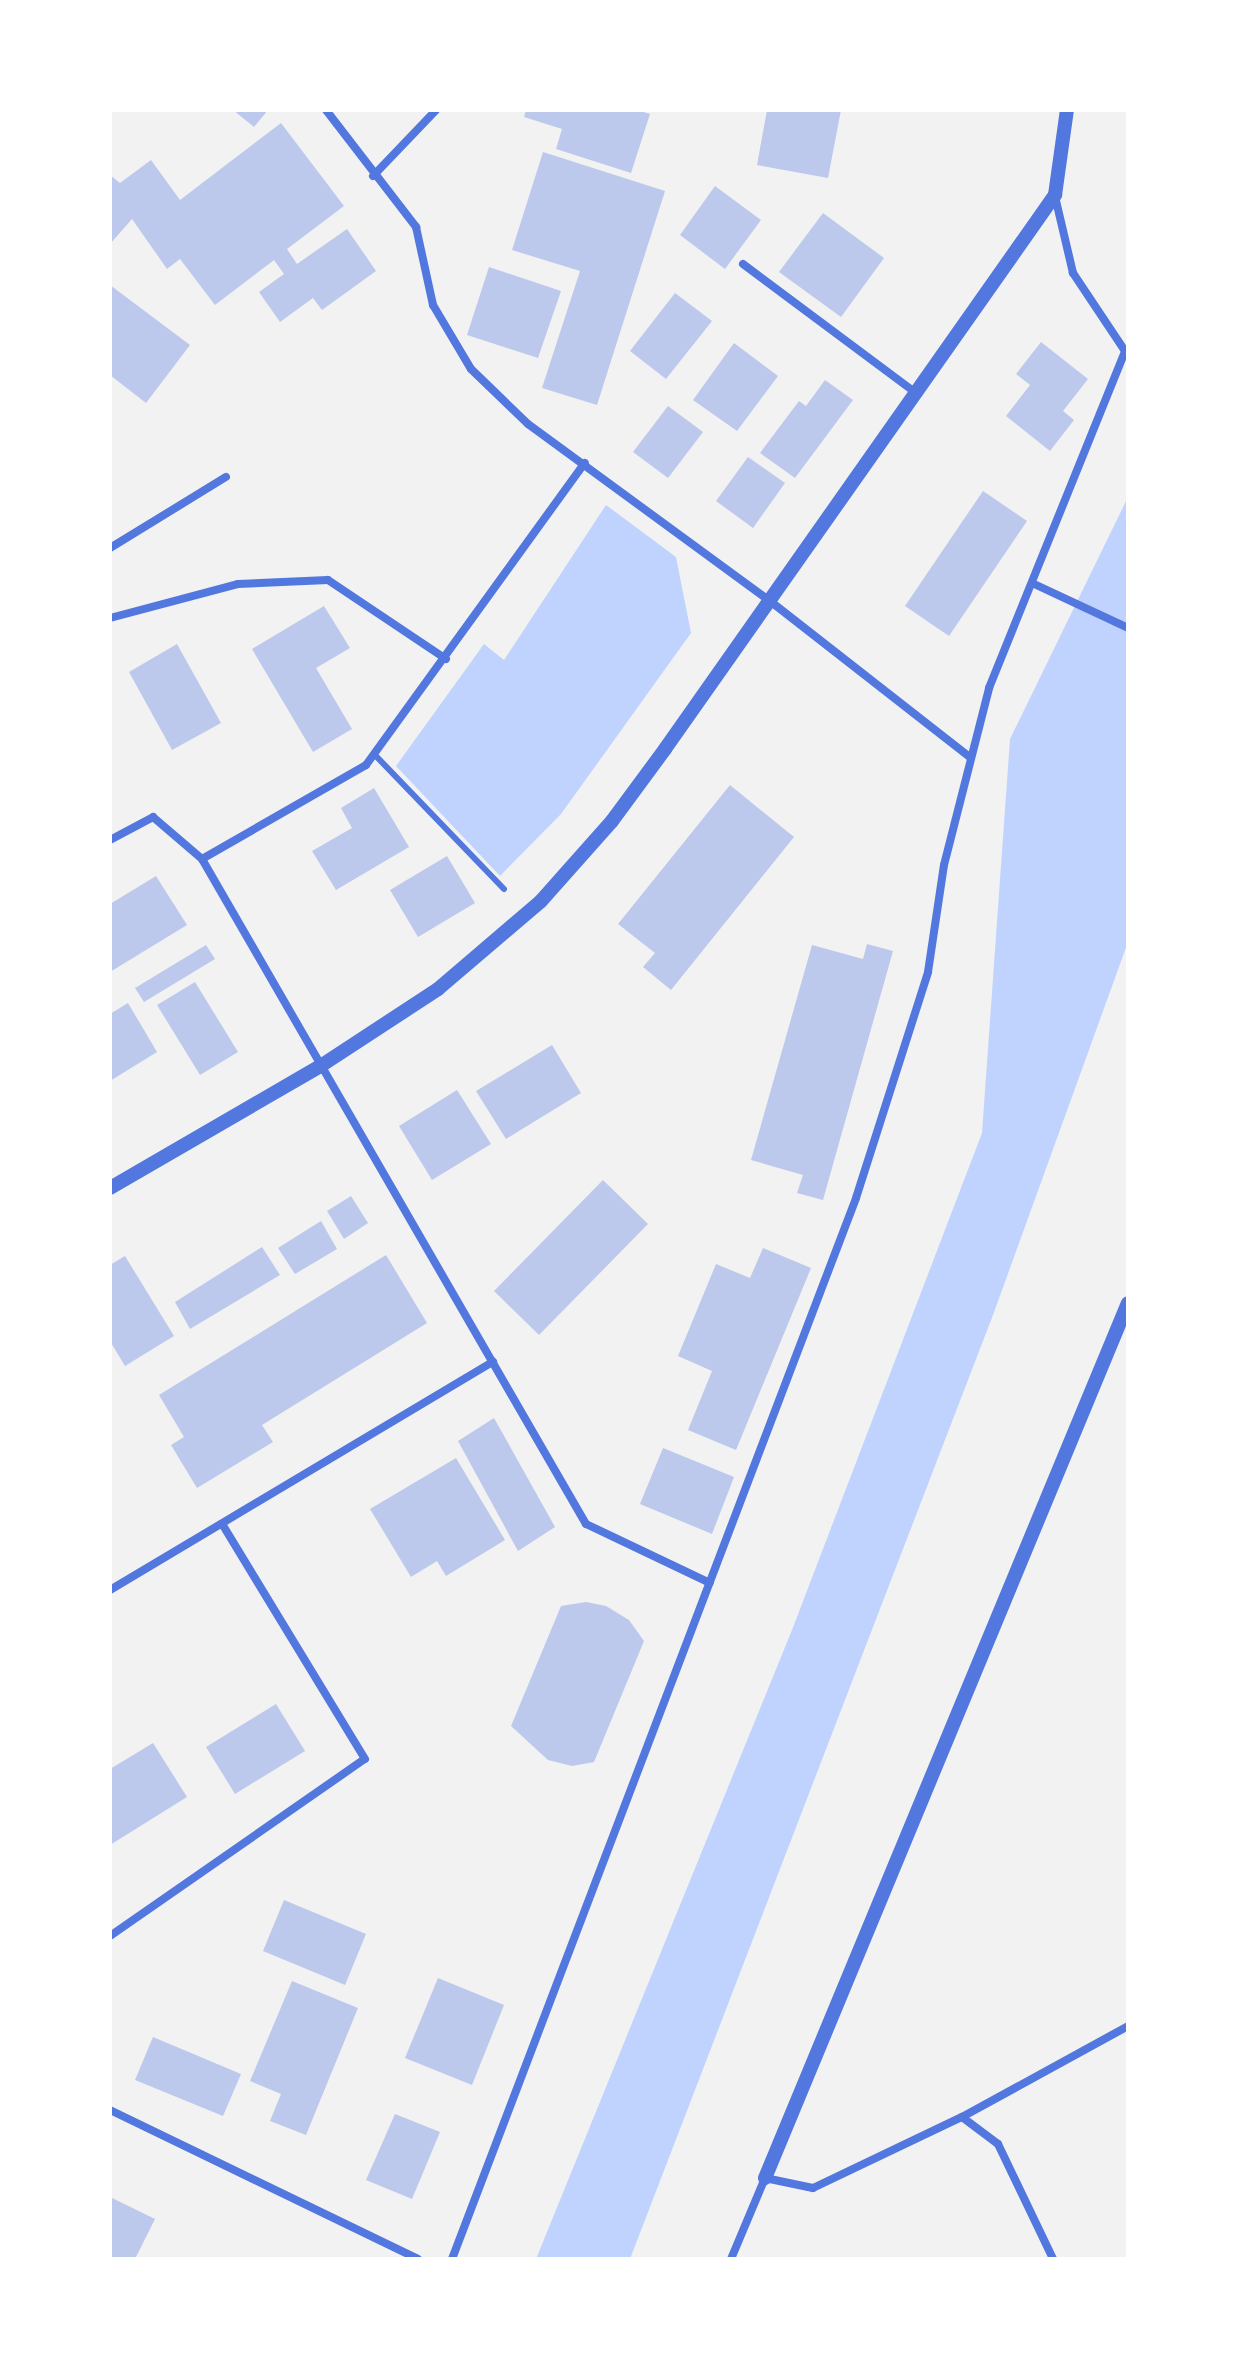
<!DOCTYPE html>
<html>
<head>
<meta charset="utf-8">
<style>
  body { margin:0 }
  #map { position:relative; width:1238px; height:2369px; overflow:hidden; background:#f2f2f2; font-family:Mulish,sans-serif }
  div>[style] { position:absolute }
  .water>* { inset:0; background:#bfd3fe }
  .building>* { inset:0; background:#bdc9ec }
  .service>* { height:6px; margin:-3px; padding:0 3px; transform-origin:3px; border-radius:3px; background:#5277de }
  .minor>* { height:8px; margin:-4px; padding:0 4px; transform-origin:4px; border-radius:4px; background:#5277de }
  .tertiary>* { height:14px; margin:-7px; padding:0 7px; transform-origin:7px; border-radius:7px; background:#5277de }
  span { translate:-50% -50%; white-space:nowrap; text-align:center; line-height:1.15; -webkit-text-stroke:8px #fff; paint-order:stroke }
  .frame { position:absolute; inset:0; border:112px solid #fff; pointer-events:none }
</style>
</head>
<body>
<div id="map">
  <div class="water">
    <div style="clip-path:polygon(1128px 497px,1128px 942px,993px 1315px,630px 2259px,536px 2259px,792px 1630px,982px 1133px,1010px 739px)"></div>
    <div style="clip-path:polygon(606px 505px,676px 557px,691px 633px,561px 814px,500px 876px,396px 766px,484px 644px,504px 660px)"></div>
  </div>
  <div class="building">
    <div style="clip-path:polygon(233px 110px,268px 110px,254px 127px)"></div>
    <div style="clip-path:polygon(526px 110px,637px 110px,650px 114px,631px 173px,556px 149px,562px 129px,524px 117px)"></div>
    <div style="clip-path:polygon(767px 110px,841px 110px,828px 178px,757px 165px)"></div>
    <div style="clip-path:polygon(281px 123px,344px 206px,287px 249px,297px 264px,347px 229px,376px 271px,322px 310px,313px 298px,280px 322px,259px 292px,284px 274px,274px 260px,215px 305px,180px 259px,167px 269px,132px 219px,110px 244px,110px 175px,120px 183px,151px 160px,180px 200px)"></div>
    <div style="clip-path:polygon(543px 152px,665px 191px,597px 405px,542px 388px,580px 271px,512px 250px)"></div>
    <div style="clip-path:polygon(715px 186px,761px 220px,725px 269px,680px 235px)"></div>
    <div style="clip-path:polygon(823px 213px,884px 258px,841px 317px,779px 272px)"></div>
    <div style="clip-path:polygon(489px 267px,561px 291px,538px 358px,467px 335px)"></div>
    <div style="clip-path:polygon(110px 285px,190px 345px,146px 403px,110px 375px)"></div>
    <div style="clip-path:polygon(675px 293px,712px 321px,666px 379px,630px 351px)"></div>
    <div style="clip-path:polygon(1041px 342px,1088px 379px,1063px 411px,1074px 420px,1050px 451px,1006px 416px,1030px 385px,1016px 374px)"></div>
    <div style="clip-path:polygon(734px 343px,778px 376px,737px 431px,693px 400px)"></div>
    <div style="clip-path:polygon(825px 380px,853px 400px,795px 478px,760px 453px,799px 401px,806px 406px)"></div>
    <div style="clip-path:polygon(668px 406px,703px 432px,668px 478px,633px 452px)"></div>
    <div style="clip-path:polygon(748px 457px,785px 483px,753px 528px,716px 501px)"></div>
    <div style="clip-path:polygon(983px 491px,1027px 521px,949px 636px,905px 606px)"></div>
    <div style="clip-path:polygon(324px 606px,350px 648px,316px 668px,352px 729px,313px 752px,252px 649px)"></div>
    <div style="clip-path:polygon(177px 644px,221px 723px,172px 750px,129px 672px)"></div>
    <div style="clip-path:polygon(730px 785px,794px 837px,671px 990px,643px 967px,655px 953px,618px 924px)"></div>
    <div style="clip-path:polygon(374px 788px,409px 847px,336px 890px,312px 851px,352px 828px,341px 808px)"></div>
    <div style="clip-path:polygon(447px 856px,475px 903px,418px 937px,390px 890px)"></div>
    <div style="clip-path:polygon(156px 876px,187px 925px,110px 972px,110px 904px)"></div>
    <div style="clip-path:polygon(867px 944px,893px 951px,823px 1200px,797px 1193px,803px 1175px,751px 1160px,812px 945px,863px 959px)"></div>
    <div style="clip-path:polygon(206px 945px,215px 959px,144px 1002px,135px 988px)"></div>
    <div style="clip-path:polygon(195px 982px,238px 1052px,200px 1075px,157px 1005px)"></div>
    <div style="clip-path:polygon(128px 1003px,157px 1052px,110px 1081px,110px 1014px)"></div>
    <div style="clip-path:polygon(552px 1045px,581px 1093px,506px 1139px,476px 1091px)"></div>
    <div style="clip-path:polygon(457px 1090px,491px 1144px,432px 1180px,399px 1126px)"></div>
    <div style="clip-path:polygon(603px 1180px,648px 1224px,539px 1335px,494px 1291px)"></div>
    <div style="clip-path:polygon(351px 1196px,368px 1223px,344px 1239px,327px 1211px)"></div>
    <div style="clip-path:polygon(321px 1221px,337px 1249px,295px 1274px,278px 1248px)"></div>
    <div style="clip-path:polygon(262px 1247px,280px 1275px,190px 1329px,175px 1302px)"></div>
    <div style="clip-path:polygon(763px 1248px,811px 1268px,736px 1450px,688px 1430px,712px 1371px,678px 1356px,716px 1264px,750px 1278px)"></div>
    <div style="clip-path:polygon(386px 1255px,427px 1323px,262px 1425px,273px 1442px,197px 1488px,171px 1445px,184px 1437px,159px 1395px)"></div>
    <div style="clip-path:polygon(125px 1256px,174px 1336px,125px 1366px,110px 1341px,110px 1265px)"></div>
    <div style="clip-path:polygon(494px 1418px,555px 1527px,518px 1551px,458px 1441px)"></div>
    <div style="clip-path:polygon(663px 1448px,734px 1477px,712px 1534px,640px 1504px)"></div>
    <div style="clip-path:polygon(456px 1458px,505px 1540px,446px 1576px,437px 1561px,411px 1577px,370px 1509px)"></div>
    <div style="clip-path:polygon(586px 1602px,606px 1606px,629px 1620px,644px 1641px,594px 1762px,572px 1766px,548px 1760px,511px 1726px,561px 1606px)"></div>
    <div style="clip-path:polygon(276px 1704px,305px 1751px,235px 1794px,206px 1747px)"></div>
    <div style="clip-path:polygon(153px 1743px,187px 1797px,110px 1845px,110px 1769px)"></div>
    <div style="clip-path:polygon(284px 1900px,366px 1934px,345px 1985px,263px 1951px)"></div>
    <div style="clip-path:polygon(438px 1978px,504px 2005px,472px 2085px,405px 2058px)"></div>
    <div style="clip-path:polygon(292px 1981px,358px 2008px,306px 2135px,270px 2121px,281px 2094px,250px 2081px)"></div>
    <div style="clip-path:polygon(153px 2037px,241px 2074px,223px 2116px,135px 2080px)"></div>
    <div style="clip-path:polygon(395px 2114px,440px 2132px,412px 2199px,366px 2180px)"></div>
    <div style="clip-path:polygon(110px 2197px,155px 2219px,135px 2259px,110px 2259px)"></div>
  </div>
  <div class="service">
    <div style="left:375px;top:755px;width:186px;rotate:46.1deg"></div>
  </div>
  <div class="minor">
    <div style="left:326px;top:110px;width:148px;rotate:52.4deg"></div>
    <div style="left:416px;top:227px;width:80px;rotate:77.7deg"></div>
    <div style="left:433px;top:305px;width:74px;rotate:59.3deg"></div>
    <div style="left:471px;top:369px;width:79px;rotate:44deg"></div>
    <div style="left:528px;top:424px;width:300px;rotate:36.2deg"></div>
    <div style="left:770px;top:601px;width:254px;rotate:38deg"></div>
    <div style="left:373px;top:176px;width:91px;rotate:-46.3deg"></div>
    <div style="left:743px;top:264px;width:216px;rotate:36.7deg"></div>
    <div style="left:110px;top:548px;width:136px;rotate:-31.5deg"></div>
    <div style="left:1032px;top:583px;width:106px;rotate:25.1deg"></div>
    <div style="left:110px;top:618px;width:132px;rotate:-14.9deg"></div>
    <div style="left:238px;top:584px;width:90px;rotate:-2.5deg"></div>
    <div style="left:328px;top:580px;width:142px;rotate:33.8deg"></div>
    <div style="left:110px;top:840px;width:49px;rotate:-28.1deg"></div>
    <div style="left:153px;top:817px;width:65px;rotate:40.6deg"></div>
    <div style="left:202px;top:859px;width:768px;rotate:60deg"></div>
    <div style="left:586px;top:1524px;width:137px;rotate:25.4deg"></div>
    <div style="left:202px;top:859px;width:189px;rotate:-29.8deg"></div>
    <div style="left:366px;top:765px;width:373px;rotate:-54.1deg"></div>
    <div style="left:110px;top:1590px;width:446px;rotate:-30.8deg"></div>
    <div style="left:110px;top:1936px;width:310px;rotate:-34.8deg"></div>
    <div style="left:365px;top:1759px;width:275px;rotate:-121.3deg"></div>
    <div style="left:110px;top:2110px;width:342px;rotate:25.8deg"></div>
    <div style="left:962px;top:2117px;width:45px;rotate:36.9deg"></div>
    <div style="left:998px;top:2144px;width:127px;rotate:64.4deg"></div>
    <div style="left:452px;top:2259px;width:1135px;rotate:-69.15deg"></div>
    <div style="left:856px;top:1198px;width:237px;rotate:-72.3deg"></div>
    <div style="left:928px;top:972px;width:108px;rotate:-81.5deg"></div>
    <div style="left:944px;top:865px;width:183px;rotate:-75.7deg"></div>
    <div style="left:989px;top:688px;width:363px;rotate:-68deg"></div>
    <div style="left:1125px;top:351px;width:94px;rotate:-123.7deg"></div>
    <div style="left:1073px;top:273px;width:79px;rotate:-103.2deg"></div>
    <div style="left:731px;top:2259px;width:88px;rotate:-67.2deg"></div>
    <div style="left:765px;top:2178px;width:49px;rotate:11.8deg"></div>
    <div style="left:813px;top:2188px;width:165px;rotate:-25.5deg"></div>
    <div style="left:962px;top:2117px;width:189px;rotate:-28.7deg"></div>
  </div>
  <div class="tertiary">
    <div style="left:110px;top:1188px;width:245px;rotate:-30.1deg"></div>
    <div style="left:322px;top:1065px;width:139px;rotate:-33.2deg"></div>
    <div style="left:438px;top:989px;width:135px;rotate:-40.5deg"></div>
    <div style="left:541px;top:901px;width:107px;rotate:-48.4deg"></div>
    <div style="left:612px;top:821px;width:89px;rotate:-53.6deg"></div>
    <div style="left:665px;top:749px;width:678px;rotate:-54.86deg"></div>
    <div style="left:1055px;top:195px;width:86px;rotate:-82deg"></div>
    <div style="left:765px;top:2178px;width:947px;rotate:-67.47deg"></div>
  </div>
  <div class="frame"></div>
</div>
</body>
</html>
